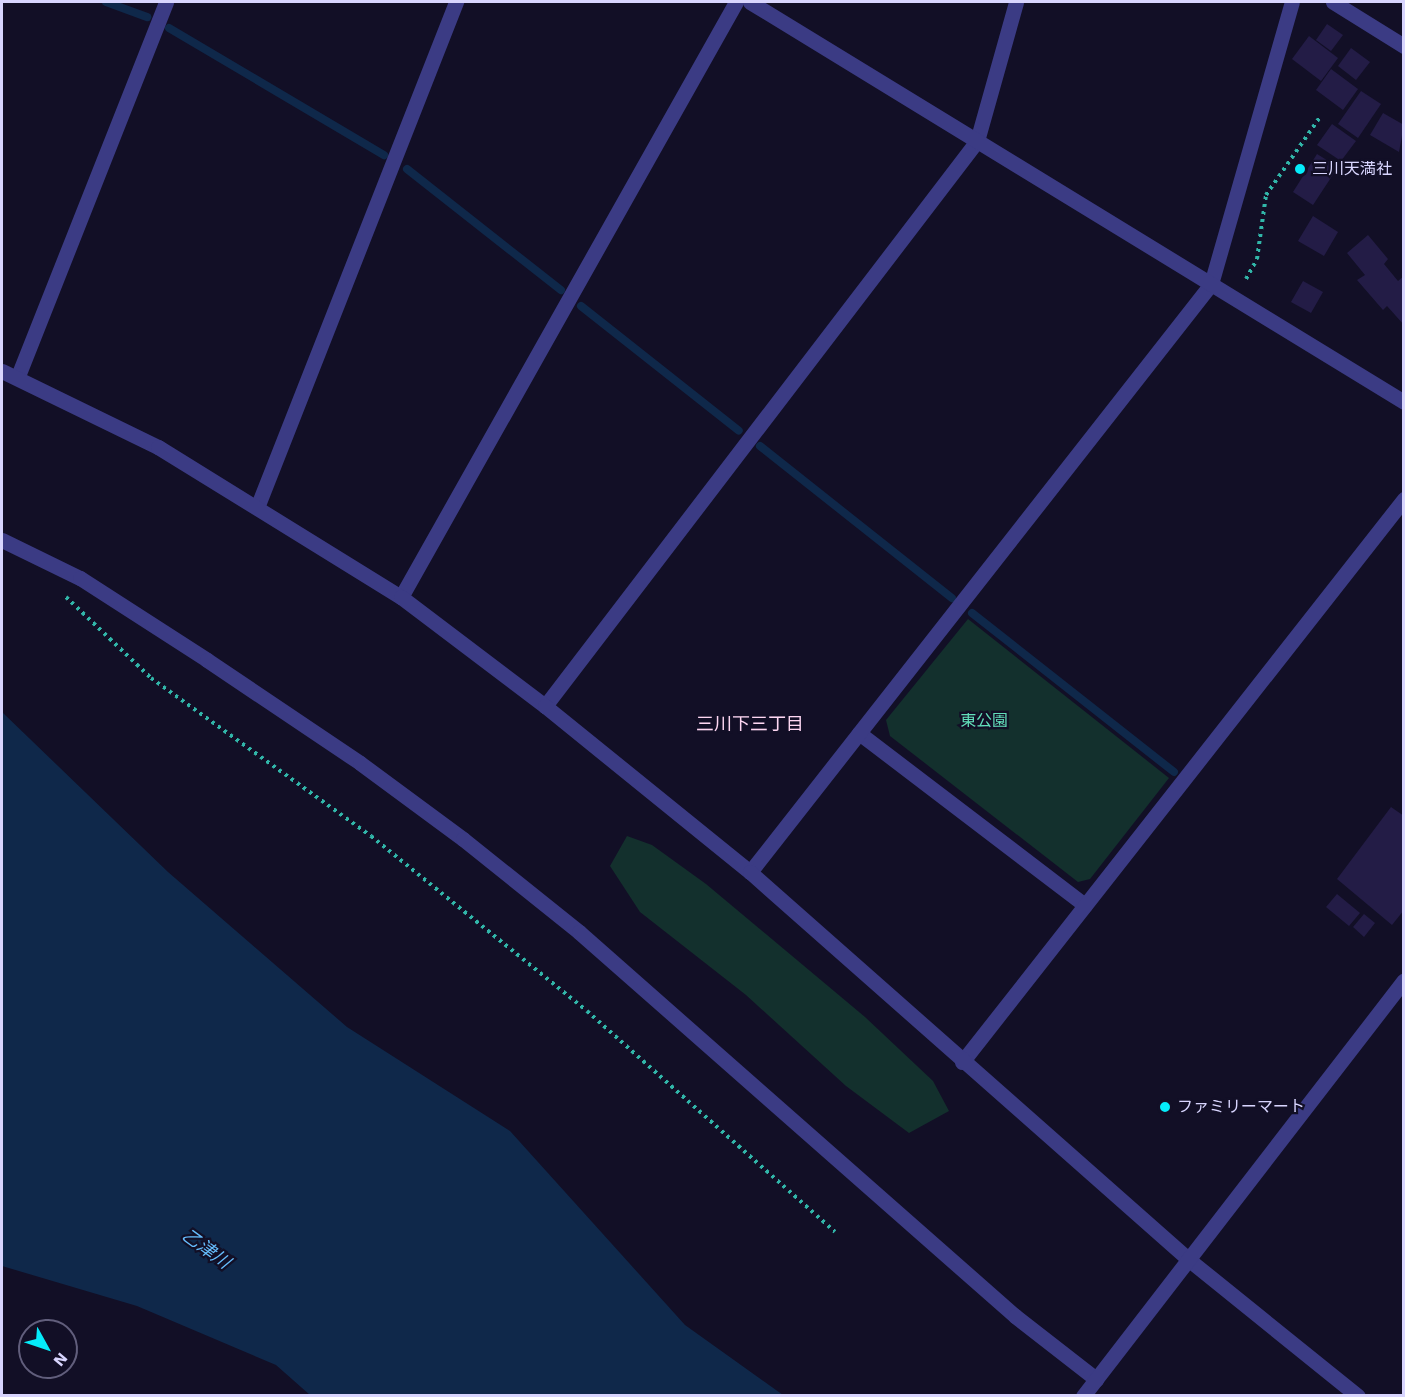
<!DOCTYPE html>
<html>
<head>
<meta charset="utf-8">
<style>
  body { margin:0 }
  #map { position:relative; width:1405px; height:1397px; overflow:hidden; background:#120f26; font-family:"Work Sans","Noto Sans JP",sans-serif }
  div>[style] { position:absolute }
  .green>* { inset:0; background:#13302d }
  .water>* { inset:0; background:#0f284a }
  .stream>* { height:8px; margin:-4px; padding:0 4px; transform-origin:4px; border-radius:4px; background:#0f284a }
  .building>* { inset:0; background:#231c46 }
  .path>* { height:4px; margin-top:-2px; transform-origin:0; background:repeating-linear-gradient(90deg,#31b6a9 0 3px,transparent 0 7.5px) }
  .minor>* { height:15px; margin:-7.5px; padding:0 7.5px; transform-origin:7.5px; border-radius:7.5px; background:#3b3b84 }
  .tertiary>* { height:15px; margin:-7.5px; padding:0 7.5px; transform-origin:7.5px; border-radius:7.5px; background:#3b3b84 }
  .dots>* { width:16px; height:16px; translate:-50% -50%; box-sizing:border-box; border:3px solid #120f26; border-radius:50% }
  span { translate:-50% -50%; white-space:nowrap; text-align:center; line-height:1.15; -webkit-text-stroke:4.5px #120f26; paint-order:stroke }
  .poi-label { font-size:16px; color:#d8d5fe }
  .left { translate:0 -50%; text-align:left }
  .park-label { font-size:16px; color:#62deba }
  .neighbourhood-label { font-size:18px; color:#fed7f2 }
  .water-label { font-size:18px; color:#65bcfc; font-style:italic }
  .frame { position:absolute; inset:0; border:3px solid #d8d5fe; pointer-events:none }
  .north { position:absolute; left:18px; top:1319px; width:60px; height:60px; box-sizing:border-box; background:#120f26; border:2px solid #615e7c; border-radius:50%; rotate:130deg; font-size:16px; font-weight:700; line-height:24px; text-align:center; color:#d8d5fe }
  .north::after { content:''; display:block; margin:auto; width:21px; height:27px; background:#05ecfa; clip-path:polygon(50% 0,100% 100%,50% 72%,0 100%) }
</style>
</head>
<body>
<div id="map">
  <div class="green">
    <div style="clip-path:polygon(968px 619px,1169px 778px,1090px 879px,1078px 882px,890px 736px,886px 720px)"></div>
    <div style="clip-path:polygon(627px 836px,652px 845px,706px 884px,865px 1017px,933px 1081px,949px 1111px,909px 1133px,846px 1086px,746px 995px,640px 912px,610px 866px)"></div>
  </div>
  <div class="water">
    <div style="clip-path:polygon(2px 712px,168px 872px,347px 1027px,510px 1131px,685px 1325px,783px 1395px,310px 1395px,276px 1365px,137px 1306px,2px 1266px)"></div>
  </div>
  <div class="stream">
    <div style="left:106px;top:2px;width:44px;rotate:20.1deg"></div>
    <div style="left:169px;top:28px;width:250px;rotate:30.6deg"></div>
    <div style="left:407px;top:169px;width:196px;rotate:38.2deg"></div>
    <div style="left:581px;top:306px;width:201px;rotate:38.3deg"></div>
    <div style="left:760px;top:446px;width:245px;rotate:38.4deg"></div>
    <div style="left:972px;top:613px;width:257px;rotate:38.2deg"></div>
  </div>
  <div class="building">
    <div style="clip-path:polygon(1327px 24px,1343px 35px,1331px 51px,1316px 40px)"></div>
    <div style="clip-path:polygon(1309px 36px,1338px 58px,1321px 81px,1292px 59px)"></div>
    <div style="clip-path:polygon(1351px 48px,1370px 62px,1356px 80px,1338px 66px)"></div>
    <div style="clip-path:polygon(1331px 69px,1358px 89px,1343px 110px,1316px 90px)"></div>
    <div style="clip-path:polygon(1361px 91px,1381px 104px,1358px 138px,1338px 124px)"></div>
    <div style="clip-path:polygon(1383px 113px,1404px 125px,1399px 152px,1370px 135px)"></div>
    <div style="clip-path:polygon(1332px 124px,1356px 141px,1341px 161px,1317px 145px)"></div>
    <div style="clip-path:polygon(1317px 154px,1338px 167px,1313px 205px,1293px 192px)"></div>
    <div style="clip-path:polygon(1313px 216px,1338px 232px,1324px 256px,1298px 241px)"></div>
    <div style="clip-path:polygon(1368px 235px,1388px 259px,1384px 264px,1398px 281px,1404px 276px,1404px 325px,1387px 306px,1383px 310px,1357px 280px,1365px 275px,1347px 253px)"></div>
    <div style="clip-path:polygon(1303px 281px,1323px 292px,1311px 313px,1291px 302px)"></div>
    <div style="clip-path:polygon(1391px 807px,1404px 816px,1404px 910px,1392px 925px,1337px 879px)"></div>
    <div style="clip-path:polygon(1337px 894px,1360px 913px,1349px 926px,1326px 907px)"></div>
    <div style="clip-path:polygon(1364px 914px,1375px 923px,1364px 937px,1353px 927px)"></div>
  </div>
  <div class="path">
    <div style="left:1246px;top:279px;width:23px;rotate:-61deg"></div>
    <div style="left:1257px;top:259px;width:65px;rotate:-82deg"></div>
    <div style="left:1266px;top:195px;width:95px;rotate:-55.3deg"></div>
    <div style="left:66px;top:597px;width:117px;rotate:43.6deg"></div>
    <div style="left:151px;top:678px;width:271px;rotate:35.7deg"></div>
    <div style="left:371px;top:836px;width:278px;rotate:39deg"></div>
    <div style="left:587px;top:1011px;width:332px;rotate:41.7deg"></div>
  </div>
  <div class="minor">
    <div style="left:1333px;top:2px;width:84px;rotate:31.8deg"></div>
    <div style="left:18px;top:376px;width:402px;rotate:-68.4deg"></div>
    <div style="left:258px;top:505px;width:541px;rotate:-68.51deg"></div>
    <div style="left:2px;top:540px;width:87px;rotate:26deg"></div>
    <div style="left:80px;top:578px;width:151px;rotate:32.8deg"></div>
    <div style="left:207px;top:660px;width:184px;rotate:33.9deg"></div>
    <div style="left:360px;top:763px;width:128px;rotate:36.4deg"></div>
    <div style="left:463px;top:839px;width:149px;rotate:38.7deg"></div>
    <div style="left:579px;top:932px;width:581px;rotate:41.37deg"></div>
    <div style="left:1015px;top:1316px;width:103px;rotate:37.9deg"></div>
    <div style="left:401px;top:597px;width:683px;rotate:-60.62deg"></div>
    <div style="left:545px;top:706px;width:711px;rotate:-52.6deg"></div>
    <div style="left:977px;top:141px;width:144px;rotate:-74.3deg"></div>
    <div style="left:859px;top:733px;width:284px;rotate:37.3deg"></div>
    <div style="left:750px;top:872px;width:747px;rotate:-51.9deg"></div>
    <div style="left:1211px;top:284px;width:293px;rotate:-74deg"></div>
    <div style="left:962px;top:1062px;width:716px;rotate:-51.87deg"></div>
  </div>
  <div class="tertiary">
    <div style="left:750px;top:2px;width:767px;rotate:31.45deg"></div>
    <div style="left:2px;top:371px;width:174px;rotate:26deg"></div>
    <div style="left:158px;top:447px;width:286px;rotate:31.7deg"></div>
    <div style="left:401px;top:597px;width:181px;rotate:37.1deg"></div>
    <div style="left:545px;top:706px;width:264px;rotate:39deg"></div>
    <div style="left:750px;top:872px;width:584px;rotate:41.46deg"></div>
    <div style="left:1188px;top:1259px;width:218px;rotate:38.9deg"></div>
    <div style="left:1083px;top:1396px;width:525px;rotate:-52.34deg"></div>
  </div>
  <div class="dots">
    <div style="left:1300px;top:169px;background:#05ecfa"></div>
    <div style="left:1165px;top:1107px;background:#05ecfa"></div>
  </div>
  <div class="poi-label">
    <span class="left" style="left:1312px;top:169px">三川天満社</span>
    <span class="left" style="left:1177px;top:1107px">ファミリーマート</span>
  </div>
  <div class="park-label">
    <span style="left:984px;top:721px">東公園</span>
  </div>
  <div class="neighbourhood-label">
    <span style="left:750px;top:724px">三川下三丁目</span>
  </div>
  <div class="water-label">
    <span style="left:206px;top:1249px;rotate:36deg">乙津川</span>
  </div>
  <div class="frame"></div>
  <div class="north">N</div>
</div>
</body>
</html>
